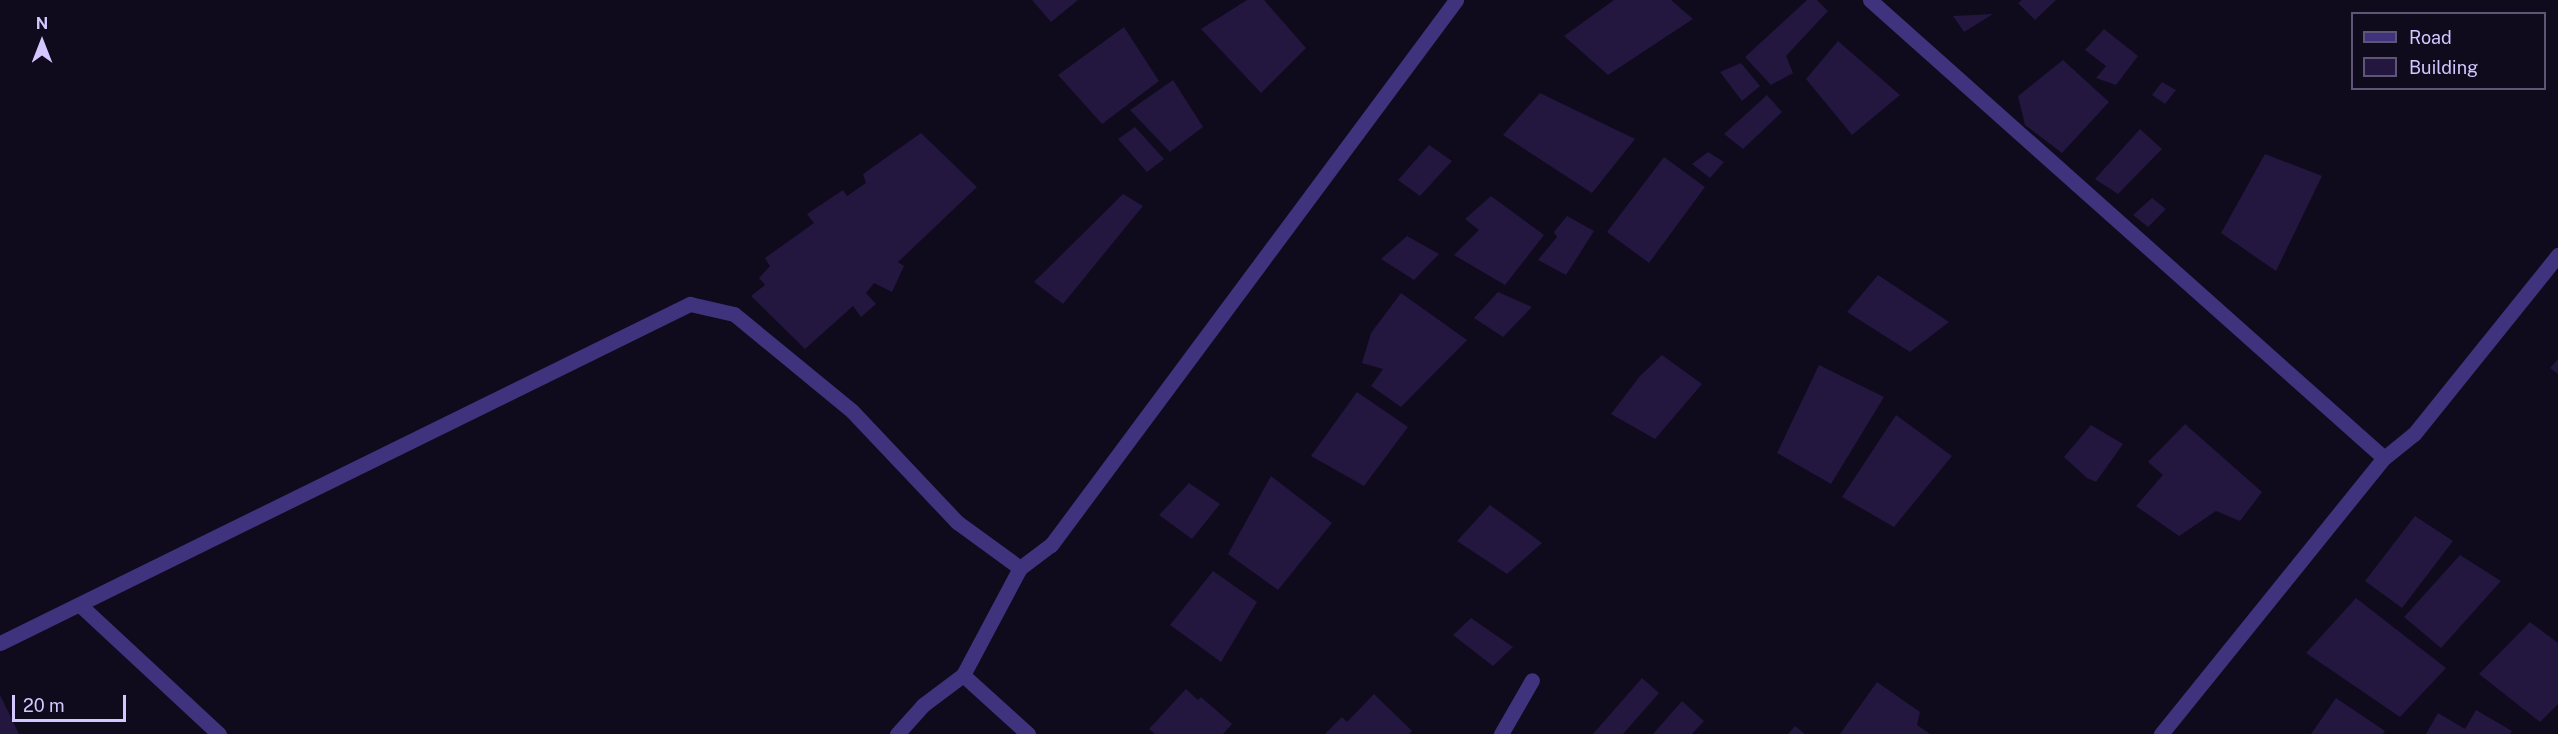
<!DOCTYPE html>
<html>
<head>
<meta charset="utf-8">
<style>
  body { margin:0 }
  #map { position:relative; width:2558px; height:734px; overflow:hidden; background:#100a1d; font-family:"Public Sans",sans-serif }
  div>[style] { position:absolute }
  .building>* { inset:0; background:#23163f }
  .minor>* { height:15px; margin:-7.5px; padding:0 7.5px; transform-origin:7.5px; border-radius:7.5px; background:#40337e }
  span { translate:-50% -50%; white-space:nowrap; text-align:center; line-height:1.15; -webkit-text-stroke:4.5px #100a1d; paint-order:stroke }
  .legend { position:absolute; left:2351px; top:12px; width:195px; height:78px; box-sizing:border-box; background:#100a1d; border:2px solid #5e5577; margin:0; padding:8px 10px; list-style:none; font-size:18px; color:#d4c6ff }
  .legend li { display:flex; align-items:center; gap:12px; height:30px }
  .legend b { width:30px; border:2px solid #5e5577 }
  .north { position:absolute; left:12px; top:12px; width:60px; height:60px; -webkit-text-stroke:4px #100a1d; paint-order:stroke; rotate:0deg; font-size:16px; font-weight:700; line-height:24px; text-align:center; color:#d4c6ff }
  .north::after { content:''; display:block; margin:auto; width:21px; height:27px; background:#d4c6ff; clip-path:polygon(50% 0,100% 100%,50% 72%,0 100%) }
  .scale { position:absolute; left:12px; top:695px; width:114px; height:27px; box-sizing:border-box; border:3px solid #d4c6ff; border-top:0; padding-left:8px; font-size:18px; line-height:21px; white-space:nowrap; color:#d4c6ff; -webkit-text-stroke:4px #100a1d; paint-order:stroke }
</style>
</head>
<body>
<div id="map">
  <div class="building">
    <div style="clip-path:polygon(1032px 0,1078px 0,1051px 22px)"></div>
    <div style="clip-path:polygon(1247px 0,1264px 0,1306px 48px,1261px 93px,1201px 29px)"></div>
    <div style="clip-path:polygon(1614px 0,1671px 0,1693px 19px,1608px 75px,1564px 36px)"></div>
    <div style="clip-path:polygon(1807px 0,1817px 0,1828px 11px,1786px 56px,1793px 73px,1771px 85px,1745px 57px)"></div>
    <div style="clip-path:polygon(2022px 0,2056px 0,2035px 20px,2018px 3px)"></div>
    <div style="clip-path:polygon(1993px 14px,1964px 32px,1953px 16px)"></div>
    <div style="clip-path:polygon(1124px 27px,1159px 81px,1102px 124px,1058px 75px)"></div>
    <div style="clip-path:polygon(2104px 29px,2138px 56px,2116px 85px,2096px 78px,2106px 66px,2085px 50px)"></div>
    <div style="clip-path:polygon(1838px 41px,1900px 95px,1852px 135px,1806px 79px)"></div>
    <div style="clip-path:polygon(2063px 60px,2109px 102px,2062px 153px,2025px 125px,2018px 96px)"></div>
    <div style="clip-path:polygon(1741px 63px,1760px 86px,1742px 101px,1720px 72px)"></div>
    <div style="clip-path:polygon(1173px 80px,1203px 127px,1170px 152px,1130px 110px)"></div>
    <div style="clip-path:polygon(2162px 82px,2176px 90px,2165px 104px,2152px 95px)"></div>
    <div style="clip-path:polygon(1540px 93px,1635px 139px,1592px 193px,1503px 135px)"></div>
    <div style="clip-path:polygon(1767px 95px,1782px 112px,1743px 149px,1724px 134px)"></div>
    <div style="clip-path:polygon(1135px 127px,1164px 159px,1147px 172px,1118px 139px)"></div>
    <div style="clip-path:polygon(2140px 129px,2162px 149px,2118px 194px,2095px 179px)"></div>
    <div style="clip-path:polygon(921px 133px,977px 187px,898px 262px,904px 266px,892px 292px,874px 283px,866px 293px,876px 304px,861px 317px,853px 306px,805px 349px,751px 296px,765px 285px,759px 278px,770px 266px,765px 258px,814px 223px,807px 214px,843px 190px,847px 196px,866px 183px,863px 174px)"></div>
    <div style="clip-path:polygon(1429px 145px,1452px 161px,1420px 196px,1398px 180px)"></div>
    <div style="clip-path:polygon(1708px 152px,1724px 162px,1710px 178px,1692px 164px)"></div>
    <div style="clip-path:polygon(2265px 154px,2322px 176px,2276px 271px,2221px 233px)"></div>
    <div style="clip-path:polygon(1664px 157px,1705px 187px,1649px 263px,1607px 232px)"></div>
    <div style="clip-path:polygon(1123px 194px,1143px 206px,1063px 304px,1034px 282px)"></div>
    <div style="clip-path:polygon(1491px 196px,1544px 235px,1505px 285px,1454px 255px,1479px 230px,1465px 219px)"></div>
    <div style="clip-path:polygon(2152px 198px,2166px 209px,2148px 227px,2133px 215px)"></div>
    <div style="clip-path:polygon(1567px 216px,1594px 231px,1566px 275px,1538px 260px,1557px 237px,1554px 232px)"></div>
    <div style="clip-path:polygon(1407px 236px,1439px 254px,1414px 280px,1381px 259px)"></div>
    <div style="clip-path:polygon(1878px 275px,1949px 322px,1910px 352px,1847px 312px)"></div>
    <div style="clip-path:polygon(1498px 292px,1532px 307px,1503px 337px,1474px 318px)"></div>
    <div style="clip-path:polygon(1401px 293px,1467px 340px,1401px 407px,1371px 386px,1383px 369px,1362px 363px,1371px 333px)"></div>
    <div style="clip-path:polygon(1662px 355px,1702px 384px,1655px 439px,1611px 414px,1640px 376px)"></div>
    <div style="clip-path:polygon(2558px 359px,2558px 374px,2550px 368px)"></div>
    <div style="clip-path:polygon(1819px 365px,1884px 397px,1831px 484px,1777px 453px)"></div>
    <div style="clip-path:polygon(1357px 392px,1408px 427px,1364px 486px,1311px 456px)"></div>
    <div style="clip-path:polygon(1896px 415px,1952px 456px,1894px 527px,1842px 497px)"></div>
    <div style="clip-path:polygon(2185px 424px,2262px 492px,2240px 521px,2216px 511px,2179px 536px,2136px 506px,2163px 475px,2148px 462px)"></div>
    <div style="clip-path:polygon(2091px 425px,2123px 444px,2096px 482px,2087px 478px,2064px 457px)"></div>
    <div style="clip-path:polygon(1271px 476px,1332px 523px,1278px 590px,1228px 554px)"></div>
    <div style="clip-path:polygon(1189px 483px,1220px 504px,1192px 539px,1159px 515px)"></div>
    <div style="clip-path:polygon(1490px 505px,1542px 543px,1507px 574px,1457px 541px)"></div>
    <div style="clip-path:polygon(2415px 516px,2453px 541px,2402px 608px,2365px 581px)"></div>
    <div style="clip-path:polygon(2460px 555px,2501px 581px,2441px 648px,2404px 617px)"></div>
    <div style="clip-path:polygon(1213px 571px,1257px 602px,1221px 662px,1170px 625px)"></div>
    <div style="clip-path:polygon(2356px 598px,2446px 668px,2400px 717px,2306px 653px)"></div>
    <div style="clip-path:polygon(1471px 618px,1513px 647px,1493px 666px,1453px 635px)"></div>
    <div style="clip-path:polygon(2530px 622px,2558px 643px,2558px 704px,2540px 722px,2479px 674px)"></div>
    <div style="clip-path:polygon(1642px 678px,1659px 693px,1623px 734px,1593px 734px)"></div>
    <div style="clip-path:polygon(1877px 682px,1920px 712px,1917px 725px,1930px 734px,1840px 734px)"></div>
    <div style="clip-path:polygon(1186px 689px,1198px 700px,1201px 697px,1232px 724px,1223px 734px,1155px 734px,1149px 729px)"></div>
    <div style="clip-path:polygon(1374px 694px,1412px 731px,1409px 734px,1325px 734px,1342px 717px,1347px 722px)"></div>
    <div style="clip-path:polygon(0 695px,19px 734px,0 734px)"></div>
    <div style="clip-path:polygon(2336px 698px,2385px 731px,2383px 734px,2311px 734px)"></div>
    <div style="clip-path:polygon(1682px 701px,1704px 721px,1692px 734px,1653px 734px)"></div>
    <div style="clip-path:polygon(2476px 710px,2512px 731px,2510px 734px,2426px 734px,2438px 713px,2465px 729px)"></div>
    <div style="clip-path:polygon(1795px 726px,1805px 734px,1788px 734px)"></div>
  </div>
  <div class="minor">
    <div style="left:1870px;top:0;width:688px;rotate:41.7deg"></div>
    <div style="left:80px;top:605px;width:190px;rotate:42.9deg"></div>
    <div style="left:0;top:643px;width:769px;rotate:-26.17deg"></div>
    <div style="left:690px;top:304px;width:45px;rotate:12.8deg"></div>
    <div style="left:734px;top:314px;width:153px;rotate:39.4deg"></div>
    <div style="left:852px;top:411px;width:153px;rotate:46.6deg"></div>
    <div style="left:957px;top:522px;width:78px;rotate:36.1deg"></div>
    <div style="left:963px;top:675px;width:88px;rotate:42.2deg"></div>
    <div style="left:897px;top:734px;width:39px;rotate:-48deg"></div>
    <div style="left:923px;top:705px;width:50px;rotate:-36.9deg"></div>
    <div style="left:963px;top:675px;width:121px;rotate:-62deg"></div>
    <div style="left:1020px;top:568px;width:39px;rotate:-37deg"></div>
    <div style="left:1051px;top:545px;width:679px;rotate:-53.38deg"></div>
    <div style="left:1501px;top:734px;width:62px;rotate:-60.1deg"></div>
    <div style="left:2161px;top:734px;width:355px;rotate:-51.1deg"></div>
    <div style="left:2384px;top:458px;width:38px;rotate:-39deg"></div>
    <div style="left:2414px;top:434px;width:230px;rotate:-51.2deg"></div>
  </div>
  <ul class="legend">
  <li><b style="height:8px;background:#40337e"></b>Road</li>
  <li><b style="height:16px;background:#23163f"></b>Building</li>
  </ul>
  <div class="north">N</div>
  <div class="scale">20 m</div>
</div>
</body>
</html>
